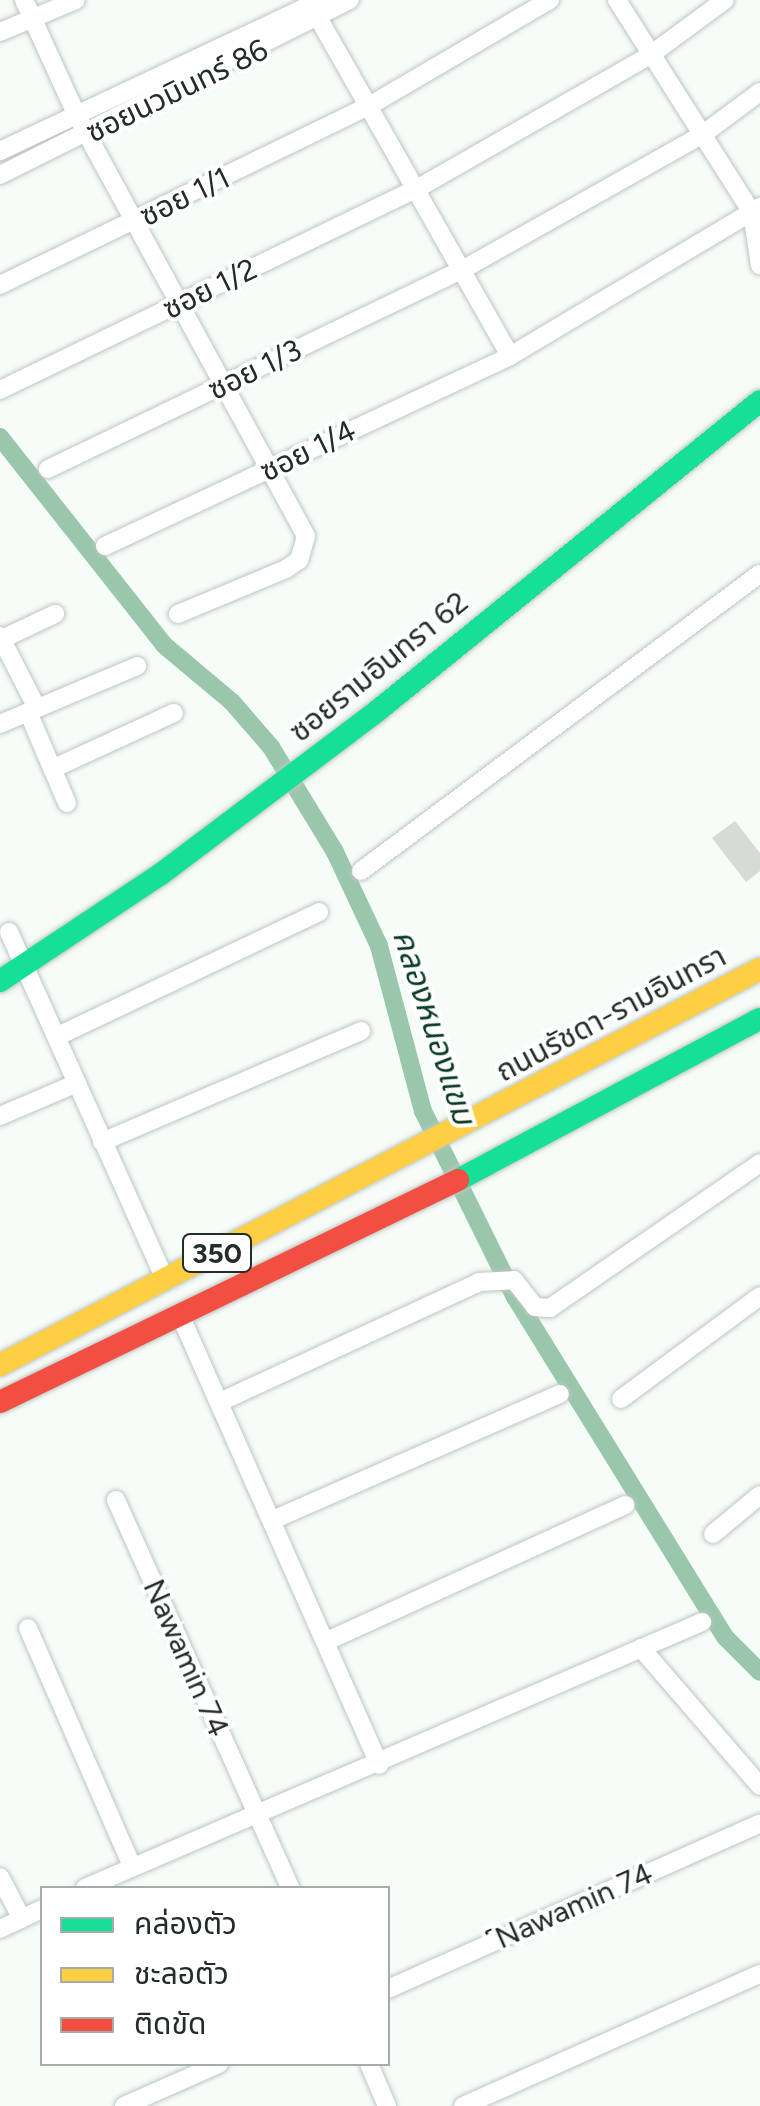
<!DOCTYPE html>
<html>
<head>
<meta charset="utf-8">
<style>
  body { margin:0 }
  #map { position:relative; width:760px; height:2106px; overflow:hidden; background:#f6fcf8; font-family:Figtree,"Noto Sans Thai",sans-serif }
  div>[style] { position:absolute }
  .canal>* { height:18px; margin:-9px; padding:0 9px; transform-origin:9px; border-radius:9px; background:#9ac7ac }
  .building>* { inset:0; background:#d5dcd7 }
  .roads { filter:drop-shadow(0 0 2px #bec5c1) drop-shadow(0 0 2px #bec5c1) }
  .street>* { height:18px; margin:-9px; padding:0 9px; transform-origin:9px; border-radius:9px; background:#fefffe }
  .fast>* { height:22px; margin:-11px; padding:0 11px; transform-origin:11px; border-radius:11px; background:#16e098 }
  .slow>* { height:22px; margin:-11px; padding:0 11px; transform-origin:11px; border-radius:11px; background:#ffcf43 }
  .jam>* { height:22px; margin:-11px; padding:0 11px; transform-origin:11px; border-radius:11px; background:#f24e42 }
  span { translate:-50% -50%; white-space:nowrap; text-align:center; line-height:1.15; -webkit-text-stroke:8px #fff; paint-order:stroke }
  .shield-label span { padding:2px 8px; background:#fff; border:2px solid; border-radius:8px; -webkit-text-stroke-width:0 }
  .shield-label { font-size:28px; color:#242c27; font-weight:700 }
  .street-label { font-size:30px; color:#242c27 }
  .water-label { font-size:32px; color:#073b23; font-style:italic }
  .legend { position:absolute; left:40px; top:1886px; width:350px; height:180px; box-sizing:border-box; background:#fff; border:2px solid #a7aba9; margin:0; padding:12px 18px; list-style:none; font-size:30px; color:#242c27 }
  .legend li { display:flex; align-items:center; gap:20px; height:50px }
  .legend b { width:50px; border:2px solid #a7aba9 }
</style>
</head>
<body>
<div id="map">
  <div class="canal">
    <div style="left:0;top:437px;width:265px;rotate:51.7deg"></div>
    <div style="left:164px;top:645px;width:89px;rotate:40deg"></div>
    <div style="left:232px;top:702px;width:60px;rotate:49.1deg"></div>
    <div style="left:271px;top:747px;width:123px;rotate:58.6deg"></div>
    <div style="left:335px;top:852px;width:104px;rotate:64.9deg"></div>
    <div style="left:379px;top:946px;width:171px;rotate:75.1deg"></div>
    <div style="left:423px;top:1111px;width:208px;rotate:63.7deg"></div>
    <div style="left:515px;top:1297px;width:400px;rotate:58.3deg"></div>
    <div style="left:725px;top:1637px;width:49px;rotate:45deg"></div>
  </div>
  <div class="building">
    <div style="clip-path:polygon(735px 821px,760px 853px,760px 871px,746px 882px,712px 838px)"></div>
  </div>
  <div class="roads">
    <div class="street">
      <div style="left:24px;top:0;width:128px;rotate:65.4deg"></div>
      <div style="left:77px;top:116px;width:478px;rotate:61.4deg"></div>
      <div style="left:306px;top:536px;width:25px;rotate:106deg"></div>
      <div style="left:299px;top:560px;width:16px;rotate:145deg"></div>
      <div style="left:286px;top:569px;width:117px;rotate:157.4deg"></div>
      <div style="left:308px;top:0;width:409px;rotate:60.4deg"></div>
      <div style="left:617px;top:0;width:252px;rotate:57.6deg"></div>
      <div style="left:752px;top:213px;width:53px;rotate:81.3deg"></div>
      <div style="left:0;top:32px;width:82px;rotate:-22.8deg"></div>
      <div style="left:0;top:151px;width:355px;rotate:-25.2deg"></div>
      <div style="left:0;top:175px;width:391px;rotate:-26.6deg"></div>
      <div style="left:0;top:285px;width:410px;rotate:-25.9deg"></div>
      <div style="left:369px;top:106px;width:210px;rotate:-30.4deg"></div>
      <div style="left:0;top:390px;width:466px;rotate:-25.8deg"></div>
      <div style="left:420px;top:187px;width:264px;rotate:-29.8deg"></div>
      <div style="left:649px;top:56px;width:94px;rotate:-36.4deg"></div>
      <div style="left:48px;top:469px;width:459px;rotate:-25.7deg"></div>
      <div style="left:462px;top:270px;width:275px;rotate:-29.4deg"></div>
      <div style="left:702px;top:135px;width:72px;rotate:-36.6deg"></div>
      <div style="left:105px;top:546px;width:447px;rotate:-25.1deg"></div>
      <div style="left:510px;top:356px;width:291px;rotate:-30.8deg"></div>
      <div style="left:0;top:636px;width:81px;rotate:62.8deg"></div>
      <div style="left:2px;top:639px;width:59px;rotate:-25.3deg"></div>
      <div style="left:28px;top:712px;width:99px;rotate:66.8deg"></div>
      <div style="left:0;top:724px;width:149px;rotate:-22.9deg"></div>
      <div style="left:52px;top:769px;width:134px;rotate:-24.7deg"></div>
      <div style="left:361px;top:871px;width:497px;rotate:-36.7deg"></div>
      <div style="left:9px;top:932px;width:380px;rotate:65.8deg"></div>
      <div style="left:58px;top:1036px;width:289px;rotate:-25.4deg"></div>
      <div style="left:0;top:1116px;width:84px;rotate:-23.2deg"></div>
      <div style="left:102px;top:1142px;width:282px;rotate:-23.2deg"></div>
      <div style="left:180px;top:1315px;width:492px;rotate:66.1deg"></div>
      <div style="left:621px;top:1399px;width:173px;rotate:-36.5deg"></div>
      <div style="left:222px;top:1401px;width:283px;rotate:-24.8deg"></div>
      <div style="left:479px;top:1282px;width:35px;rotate:-3deg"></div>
      <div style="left:514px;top:1280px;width:34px;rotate:52deg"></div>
      <div style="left:535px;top:1307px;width:15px;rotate:4deg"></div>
      <div style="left:550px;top:1308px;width:255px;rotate:-34.6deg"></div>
      <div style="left:116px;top:1500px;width:425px;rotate:65.8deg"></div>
      <div style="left:275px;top:1519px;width:311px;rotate:-23.7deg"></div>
      <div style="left:713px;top:1534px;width:61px;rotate:-39.7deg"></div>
      <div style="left:28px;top:1628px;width:260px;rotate:66.4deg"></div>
      <div style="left:327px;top:1641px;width:328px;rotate:-24.5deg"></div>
      <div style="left:641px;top:1648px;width:182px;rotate:49.2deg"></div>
      <div style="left:0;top:1877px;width:47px;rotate:62.4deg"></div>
      <div style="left:85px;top:1888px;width:672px;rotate:-23.32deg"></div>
      <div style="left:0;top:1929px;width:47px;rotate:-25.5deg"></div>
      <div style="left:388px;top:1989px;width:407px;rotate:-24deg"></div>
      <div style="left:369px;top:2064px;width:46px;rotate:66.8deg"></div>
      <div style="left:124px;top:2106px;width:104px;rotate:-23.9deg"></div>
      <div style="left:463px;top:2106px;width:325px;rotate:-24deg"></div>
    </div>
    <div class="fast">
      <div style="left:0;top:981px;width:193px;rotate:-33.6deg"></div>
      <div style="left:161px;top:874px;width:269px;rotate:-37deg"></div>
      <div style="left:376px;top:712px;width:494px;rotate:-39deg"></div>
      <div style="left:458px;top:1180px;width:342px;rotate:-28.1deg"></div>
    </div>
    <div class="slow">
      <div style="left:0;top:1365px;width:857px;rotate:-27.52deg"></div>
    </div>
    <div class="jam">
      <div style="left:0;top:1402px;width:509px;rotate:-25.86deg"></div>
    </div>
  </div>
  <div class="shield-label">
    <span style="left:217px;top:1253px">350</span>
  </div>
  <div class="street-label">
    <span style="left:177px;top:91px;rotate:-26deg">ซอยนวมินทร์ 86</span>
    <span style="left:185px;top:197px;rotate:-26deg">ซอย 1/1</span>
    <span style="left:210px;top:289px;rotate:-26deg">ซอย 1/2</span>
    <span style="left:255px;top:370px;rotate:-26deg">ซอย 1/3</span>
    <span style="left:308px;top:451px;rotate:-26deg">ซอย 1/4</span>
    <span style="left:379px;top:667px;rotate:-39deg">ซอยรามอินทรา 62</span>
    <span style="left:611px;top:1014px;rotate:-28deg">ถนนรัชดา-รามอินทรา</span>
    <span style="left:186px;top:1658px;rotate:66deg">Nawamin 74</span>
    <span style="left:574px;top:1906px;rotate:-24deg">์Nawamin 74</span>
  </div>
  <div class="water-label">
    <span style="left:434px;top:1027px;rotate:72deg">คลองหนองแขม</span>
  </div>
  <ul class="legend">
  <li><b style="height:12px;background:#16e098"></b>คล่องตัว</li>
  <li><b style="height:12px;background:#ffcf43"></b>ชะลอตัว</li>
  <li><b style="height:12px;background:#f24e42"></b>ติดขัด</li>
  </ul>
</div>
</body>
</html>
